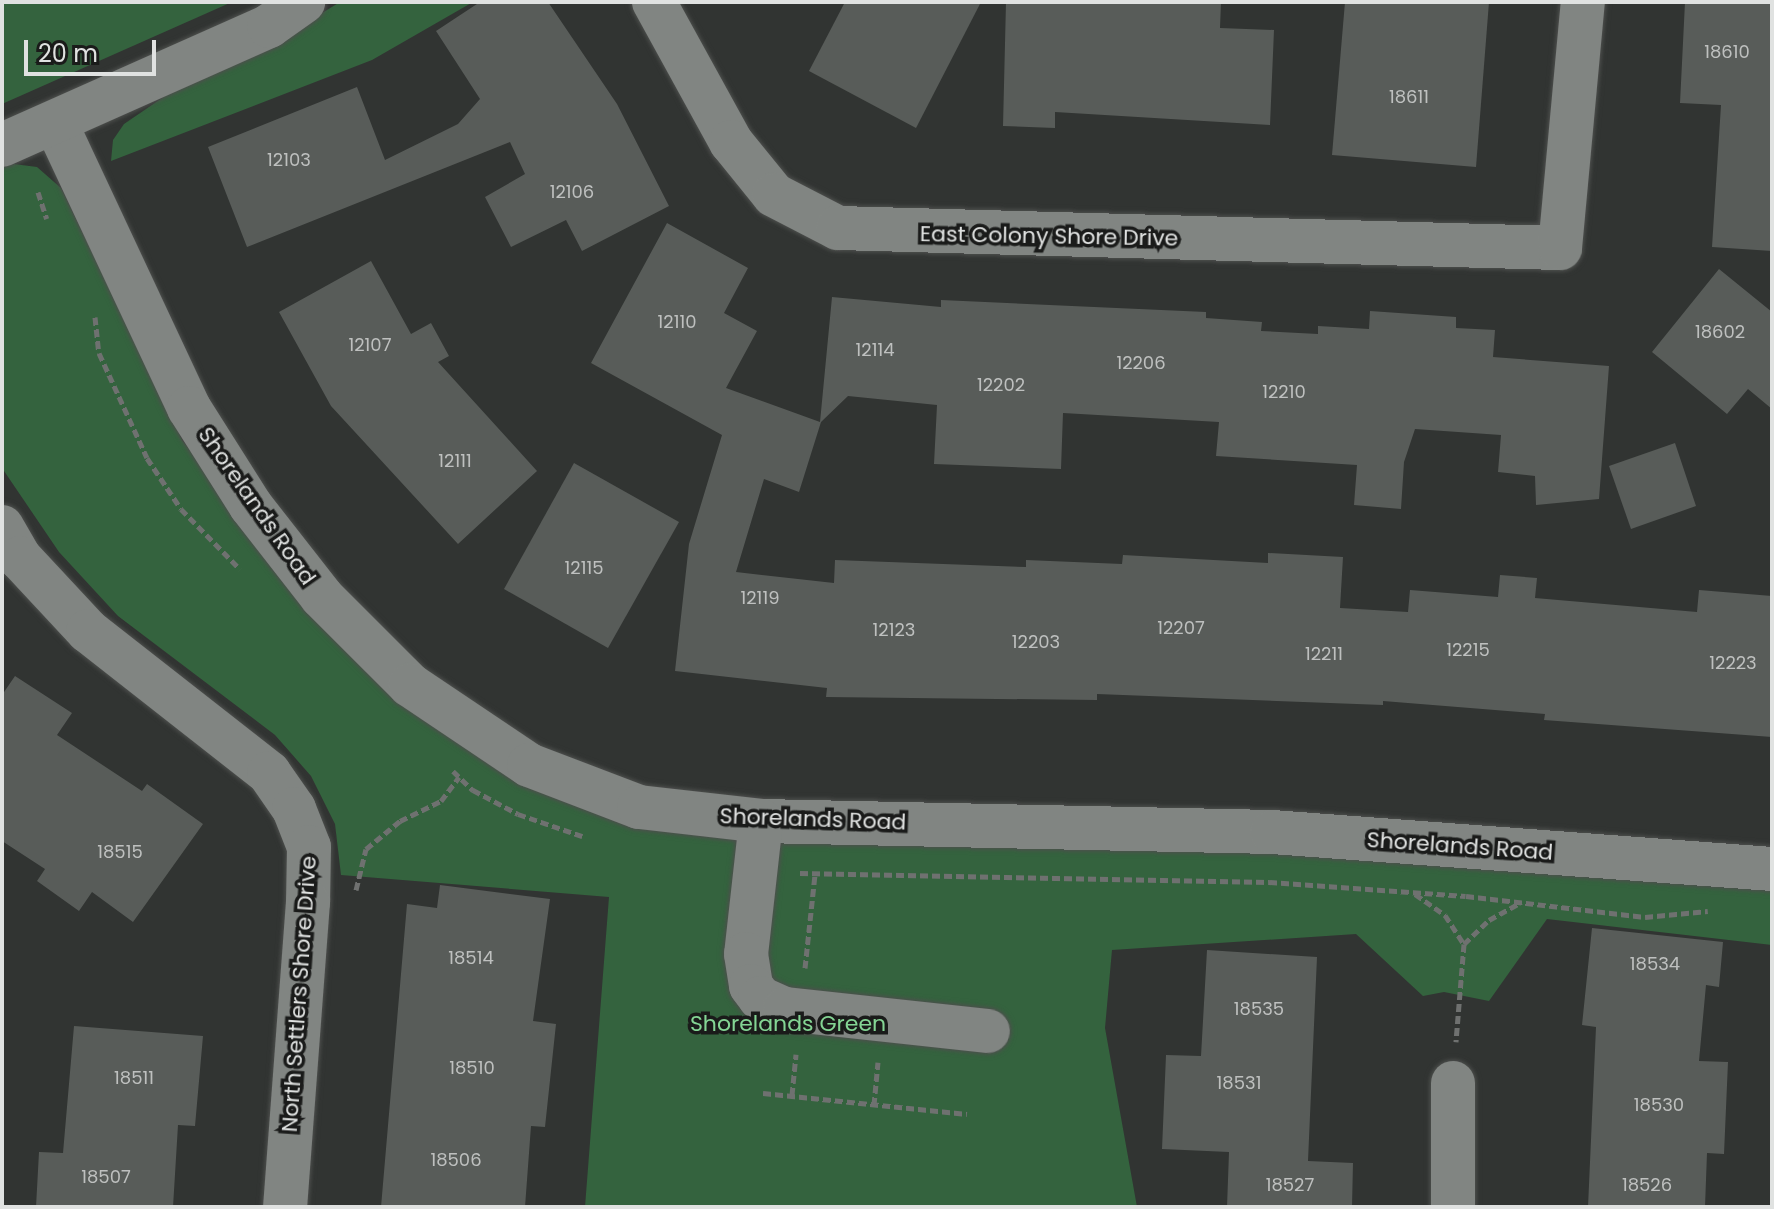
<!DOCTYPE html>
<html>
<head>
<meta charset="utf-8">
<style>
  body { margin:0 }
  #map { position:relative; width:1774px; height:1209px; overflow:hidden; background:#313432; font-family:Poppins,sans-serif }
  div>[style] { position:absolute }
  .green>* { inset:0; background:#34633e }
  .building>* { inset:0; background:#585c59 }
  .path>* { height:5px; margin-top:-2.5px; transform-origin:0; background:repeating-linear-gradient(90deg,#6f7170 0 8px,transparent 0 12px) }
  .roads { filter:drop-shadow(0 0 2px #4d4f4d) drop-shadow(0 0 2px #4d4f4d) }
  .minor>* { height:44px; margin:-22px; padding:0 22px; transform-origin:22px; border-radius:22px; background:#818582 }
  span { translate:-50% -50%; white-space:nowrap; text-align:center; line-height:1.15; -webkit-text-stroke:7px #1a1b1a; paint-order:stroke }
  .number-label { font-size:18px; color:#bec0bf }
  .number-label span { -webkit-text-stroke-width:0 }
  .street-label { font-size:22px; color:#e0e2e1 }
  .park-label { font-size:22px; color:#84d594 }
  .frame { position:absolute; inset:0; border:4px solid #e0e2e1; pointer-events:none }
  .scale { position:absolute; left:24px; top:40px; width:132px; height:36px; box-sizing:border-box; border:4px solid #e0e2e1; border-top:0; padding-left:10px; font-size:24px; line-height:28px; white-space:nowrap; color:#e0e2e1; -webkit-text-stroke:6px #1a1b1a; paint-order:stroke }
</style>
</head>
<body>
<div id="map">
  <div class="green">
    <div style="clip-path:polygon(2px 2px,232px 2px,2px 104px)"></div>
    <div style="clip-path:polygon(340px 2px,473px 2px,372px 60px,111px 161px,113px 140px,124px 124px,168px 94px,260px 51px)"></div>
    <div style="clip-path:polygon(14px 164px,37px 167px,61px 188px,182px 440px,298px 595px,614px 816px,699px 836px,810px 843px,1258px 849px,1772px 887px,1772px 945px,1547px 919px,1489px 1001px,1444px 992px,1423px 996px,1356px 934px,1112px 950px,1105px 1028px,1137px 1207px,585px 1207px,609px 897px,341px 875px,335px 824px,311px 776px,275px 735px,118px 616px,59px 552px,2px 468px,2px 167px)"></div>
  </div>
  <div class="building">
    <div style="clip-path:polygon(480px 2px,548px 2px,617px 104px,669px 206px,582px 251px,566px 220px,511px 247px,485px 197px,525px 174px,510px 142px,247px 247px,208px 147px,357px 87px,385px 160px,458px 124px,480px 99px,436px 31px)"></div>
    <div style="clip-path:polygon(845px 2px,981px 2px,916px 128px,809px 71px)"></div>
    <div style="clip-path:polygon(1006px 2px,1221px 2px,1220px 28px,1274px 30px,1270px 125px,1055px 112px,1055px 128px,1003px 126px)"></div>
    <div style="clip-path:polygon(1345px 2px,1489px 2px,1476px 167px,1332px 155px)"></div>
    <div style="clip-path:polygon(1685px 2px,1772px 2px,1772px 251px,1712px 247px,1721px 105px,1680px 103px)"></div>
    <div style="clip-path:polygon(667px 223px,748px 268px,724px 313px,757px 331px,726px 388px,820px 422px,832px 297px,941px 307px,941px 300px,1206px 312px,1206px 318px,1262px 322px,1261px 331px,1318px 334px,1318px 326px,1369px 329px,1370px 311px,1456px 317px,1456px 328px,1495px 330px,1493px 357px,1609px 366px,1599px 499px,1536px 505px,1535px 476px,1498px 472px,1501px 435px,1415px 429px,1404px 462px,1401px 509px,1354px 505px,1357px 465px,1216px 456px,1219px 422px,1063px 413px,1061px 469px,934px 464px,937px 405px,848px 396px,821px 422px,799px 492px,764px 479px,736px 572px,834px 583px,835px 560px,1026px 567px,1026px 560px,1122px 564px,1123px 555px,1268px 563px,1268px 553px,1343px 557px,1340px 608px,1408px 612px,1410px 590px,1498px 597px,1500px 575px,1537px 578px,1535px 598px,1697px 612px,1699px 590px,1772px 596px,1772px 737px,1544px 720px,1545px 714px,1383px 701px,1383px 705px,1097px 694px,1097px 700px,826px 697px,827px 688px,675px 671px,689px 544px,722px 435px,591px 363px)"></div>
    <div style="clip-path:polygon(371px 261px,411px 334px,431px 323px,449px 356px,438px 362px,537px 471px,458px 544px,331px 406px,279px 312px)"></div>
    <div style="clip-path:polygon(1719px 269px,1772px 312px,1772px 409px,1748px 389px,1727px 414px,1652px 352px)"></div>
    <div style="clip-path:polygon(1675px 443px,1696px 506px,1631px 529px,1609px 466px)"></div>
    <div style="clip-path:polygon(574px 463px,679px 522px,608px 648px,504px 589px)"></div>
    <div style="clip-path:polygon(15px 676px,72px 713px,57px 735px,142px 791px,147px 784px,203px 824px,133px 922px,92px 892px,79px 911px,37px 881px,45px 869px,2px 841px,2px 695px)"></div>
    <div style="clip-path:polygon(440px 885px,550px 899px,533px 1021px,556px 1024px,545px 1127px,531px 1126px,525px 1207px,381px 1207px,407px 904px,437px 908px)"></div>
    <div style="clip-path:polygon(1592px 928px,1723px 942px,1719px 987px,1706px 985px,1699px 1061px,1728px 1062px,1724px 1154px,1707px 1153px,1705px 1207px,1588px 1207px,1596px 1027px,1582px 1025px)"></div>
    <div style="clip-path:polygon(1207px 950px,1317px 957px,1308px 1161px,1353px 1163px,1352px 1207px,1227px 1207px,1229px 1152px,1162px 1149px,1166px 1055px,1201px 1056px)"></div>
    <div style="clip-path:polygon(74px 1026px,203px 1036px,195px 1126px,178px 1125px,173px 1207px,36px 1207px,39px 1152px,63px 1153px)"></div>
  </div>
  <div class="path">
    <div style="left:38px;top:192px;width:28px;rotate:72deg"></div>
    <div style="left:95px;top:317px;width:36px;rotate:84deg"></div>
    <div style="left:99px;top:353px;width:115px;rotate:65.4deg"></div>
    <div style="left:147px;top:458px;width:61px;rotate:56.3deg"></div>
    <div style="left:181px;top:509px;width:84px;rotate:45.5deg"></div>
    <div style="left:453px;top:771px;width:28px;rotate:44deg"></div>
    <div style="left:473px;top:790px;width:51px;rotate:28.1deg"></div>
    <div style="left:518px;top:814px;width:68px;rotate:19deg"></div>
    <div style="left:800px;top:873px;width:469px;rotate:1.1deg"></div>
    <div style="left:1269px;top:882px;width:197px;rotate:4.1deg"></div>
    <div style="left:1466px;top:896px;width:180px;rotate:6.7deg"></div>
    <div style="left:1645px;top:917px;width:63px;rotate:-5.4deg"></div>
    <div style="left:356px;top:890px;width:42px;rotate:-76.3deg"></div>
    <div style="left:366px;top:849px;width:44px;rotate:-39.5deg"></div>
    <div style="left:400px;top:821px;width:46px;rotate:-26deg"></div>
    <div style="left:441px;top:801px;width:30px;rotate:-53deg"></div>
    <div style="left:1415px;top:894px;width:37px;rotate:35deg"></div>
    <div style="left:1445px;top:915px;width:35px;rotate:57deg"></div>
    <div style="left:1464px;top:944px;width:98px;rotate:94.7deg"></div>
    <div style="left:1464px;top:944px;width:35px;rotate:-44deg"></div>
    <div style="left:1489px;top:920px;width:37px;rotate:-29deg"></div>
    <div style="left:805px;top:968px;width:95px;rotate:-83.9deg"></div>
    <div style="left:763px;top:1093px;width:205px;rotate:5.9deg"></div>
    <div style="left:792px;top:1095px;width:41px;rotate:-84.4deg"></div>
    <div style="left:874px;top:1105px;width:43px;rotate:-84.7deg"></div>
  </div>
  <div class="roads">
    <div class="minor">
      <div style="left:654px;top:2px;width:160px;rotate:61.2deg"></div>
      <div style="left:731px;top:142px;width:68px;rotate:50.9deg"></div>
      <div style="left:774px;top:195px;width:72px;rotate:27.3deg"></div>
      <div style="left:838px;top:228px;width:722px;rotate:1.59deg"></div>
      <div style="left:1560px;top:248px;width:247px;rotate:-84.7deg"></div>
      <div style="left:56px;top:124px;width:314px;rotate:64.9deg"></div>
      <div style="left:189px;top:408px;width:116px;rotate:57.7deg"></div>
      <div style="left:251px;top:506px;width:115px;rotate:52deg"></div>
      <div style="left:322px;top:597px;width:124px;rotate:45deg"></div>
      <div style="left:410px;top:685px;width:143px;rotate:33.9deg"></div>
      <div style="left:529px;top:765px;width:118px;rotate:20.9deg"></div>
      <div style="left:639px;top:807px;width:123px;rotate:6.5deg"></div>
      <div style="left:761px;top:821px;width:511px;rotate:1.23deg"></div>
      <div style="left:1272px;top:832px;width:501px;rotate:4.23deg"></div>
      <div style="left:2px;top:145px;width:292px;rotate:-24deg"></div>
      <div style="left:269px;top:26px;width:42px;rotate:-35.2deg"></div>
      <div style="left:2px;top:527px;width:36px;rotate:60deg"></div>
      <div style="left:20px;top:558px;width:100px;rotate:47deg"></div>
      <div style="left:88px;top:631px;width:230px;rotate:38.1deg"></div>
      <div style="left:269px;top:773px;width:44px;rotate:55.2deg"></div>
      <div style="left:294px;top:809px;width:41px;rotate:68.5deg"></div>
      <div style="left:309px;top:847px;width:55px;rotate:91deg"></div>
      <div style="left:308px;top:902px;width:306px;rotate:94.3deg"></div>
      <div style="left:761px;top:821px;width:134px;rotate:96.4deg"></div>
      <div style="left:746px;top:954px;width:32px;rotate:81deg"></div>
      <div style="left:751px;top:986px;width:15px;rotate:53deg"></div>
      <div style="left:760px;top:998px;width:27px;rotate:24deg"></div>
      <div style="left:785px;top:1009px;width:204px;rotate:6.2deg"></div>
      <div style="left:1453px;top:1083px;width:124px;rotate:90deg"></div>
    </div>
  </div>
  <div class="number-label">
    <span style="left:1727px;top:52px">18610</span>
    <span style="left:1409px;top:97px">18611</span>
    <span style="left:289px;top:160px">12103</span>
    <span style="left:572px;top:192px">12106</span>
    <span style="left:677px;top:322px">12110</span>
    <span style="left:1720px;top:332px">18602</span>
    <span style="left:370px;top:345px">12107</span>
    <span style="left:875px;top:350px">12114</span>
    <span style="left:1141px;top:363px">12206</span>
    <span style="left:1001px;top:385px">12202</span>
    <span style="left:1284px;top:392px">12210</span>
    <span style="left:455px;top:461px">12111</span>
    <span style="left:584px;top:568px">12115</span>
    <span style="left:760px;top:598px">12119</span>
    <span style="left:1181px;top:628px">12207</span>
    <span style="left:894px;top:630px">12123</span>
    <span style="left:1036px;top:642px">12203</span>
    <span style="left:1468px;top:650px">12215</span>
    <span style="left:1324px;top:654px">12211</span>
    <span style="left:1733px;top:663px">12223</span>
    <span style="left:120px;top:852px">18515</span>
    <span style="left:471px;top:958px">18514</span>
    <span style="left:1655px;top:964px">18534</span>
    <span style="left:1259px;top:1009px">18535</span>
    <span style="left:472px;top:1068px">18510</span>
    <span style="left:134px;top:1078px">18511</span>
    <span style="left:1239px;top:1083px">18531</span>
    <span style="left:1659px;top:1105px">18530</span>
    <span style="left:456px;top:1160px">18506</span>
    <span style="left:106px;top:1177px">18507</span>
    <span style="left:1290px;top:1185px">18527</span>
    <span style="left:1647px;top:1185px">18526</span>
  </div>
  <div class="street-label">
    <span style="left:1049px;top:236px;rotate:1deg">East Colony Shore Drive</span>
    <span style="left:257px;top:506px;rotate:55deg">Shorelands Road</span>
    <span style="left:813px;top:819px;rotate:2deg">Shorelands Road</span>
    <span style="left:1460px;top:846px;rotate:4deg">Shorelands Road</span>
    <span style="left:299px;top:994px;rotate:-86deg">North Settlers Shore Drive</span>
  </div>
  <div class="park-label">
    <span style="left:788px;top:1024px">Shorelands Green</span>
  </div>
  <div class="frame"></div>
  <div class="scale">20 m</div>
</div>
</body>
</html>
